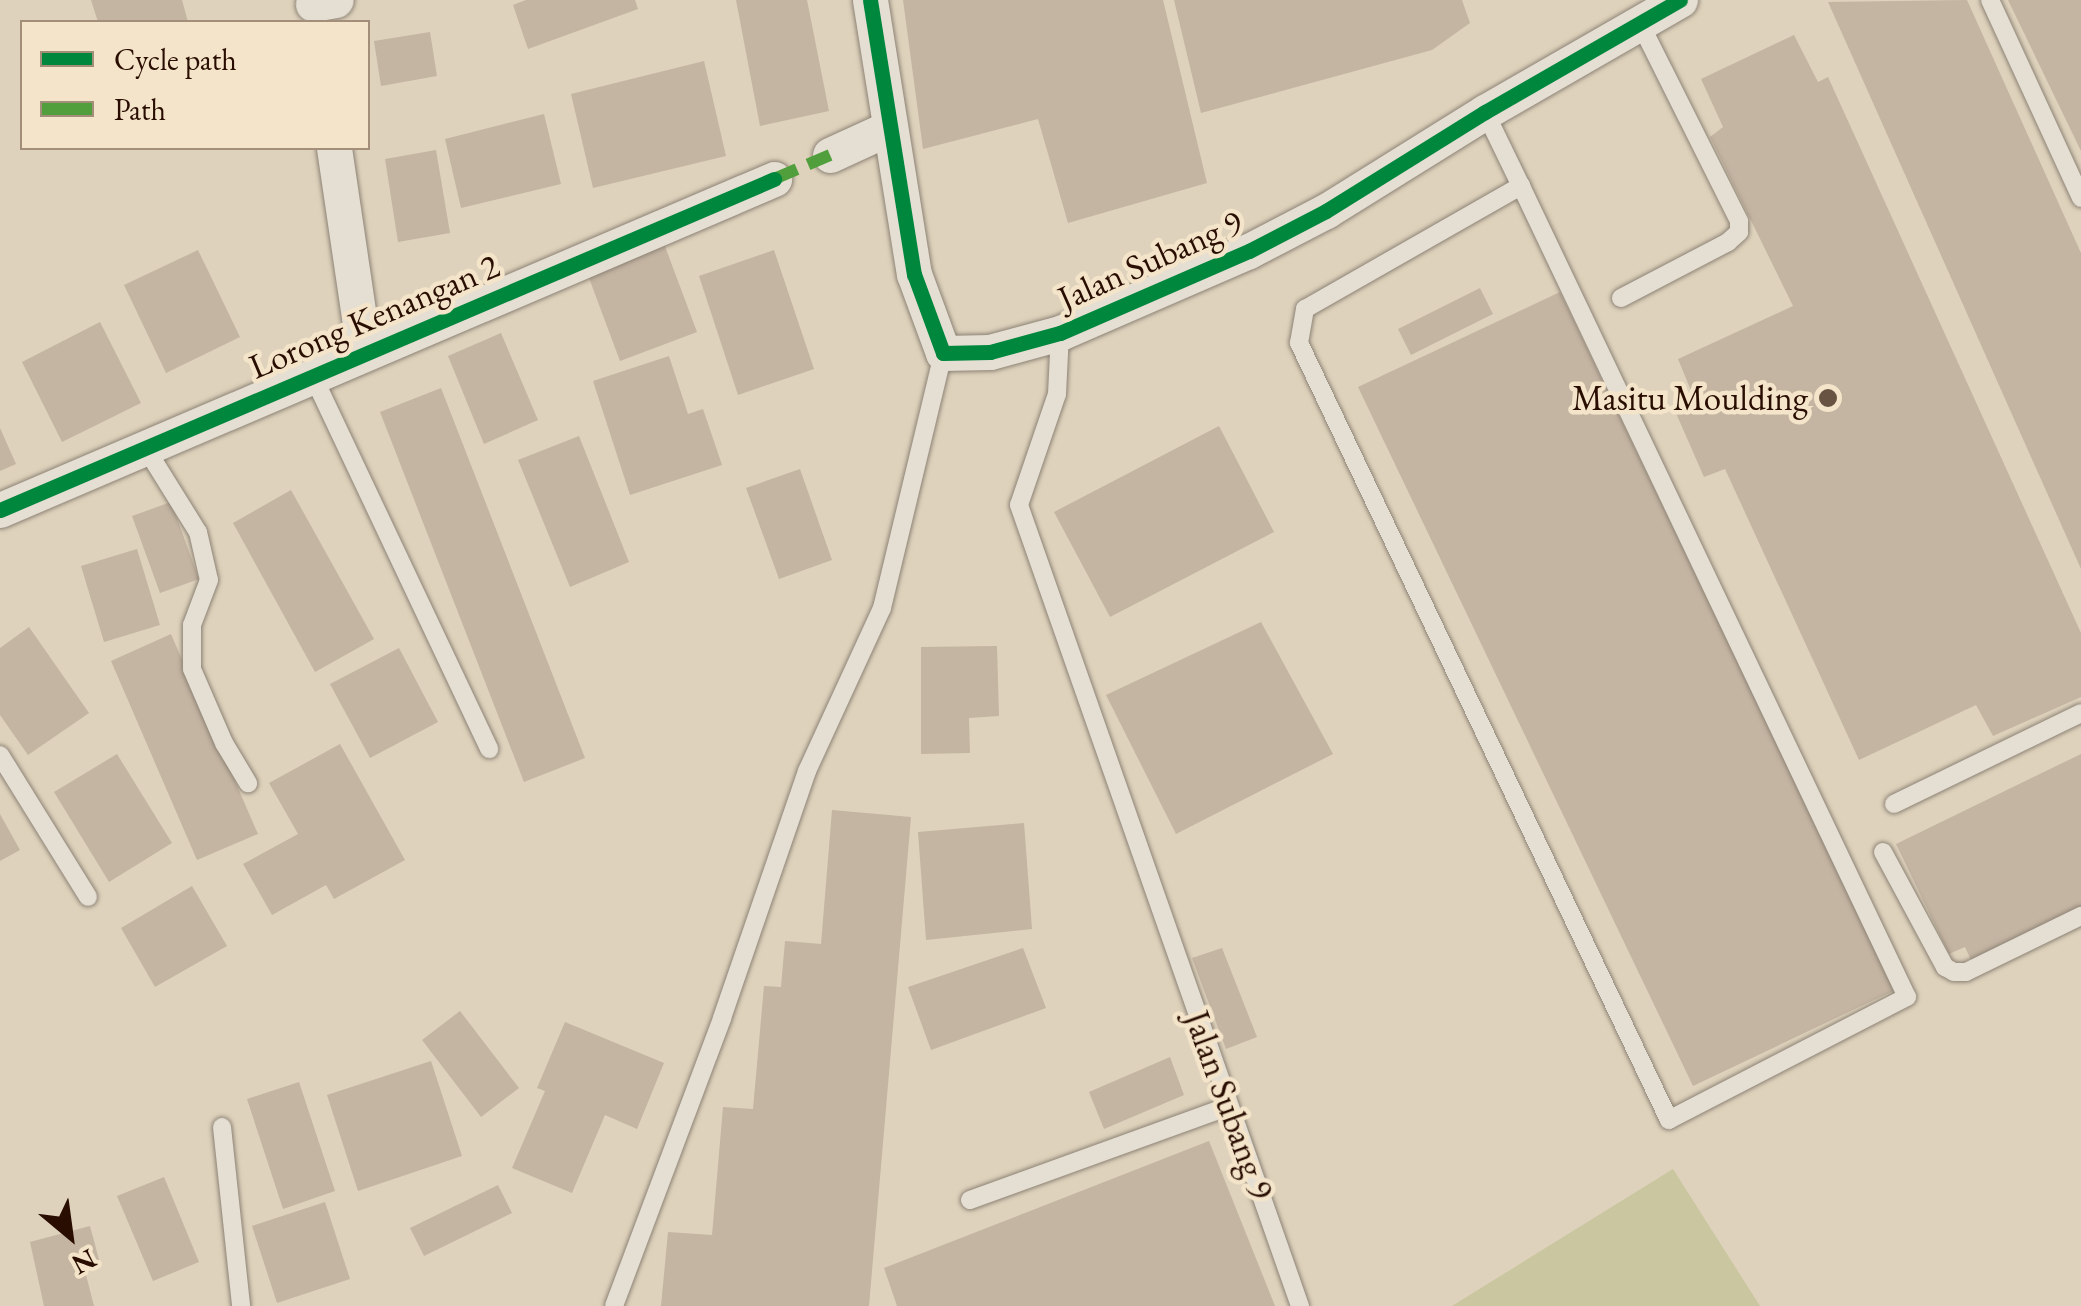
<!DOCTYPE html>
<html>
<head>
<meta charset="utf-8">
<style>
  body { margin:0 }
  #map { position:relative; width:2081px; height:1306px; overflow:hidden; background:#ded2bc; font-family:"EB Garamond",serif }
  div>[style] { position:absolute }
  .green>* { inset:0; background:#cac6a0 }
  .building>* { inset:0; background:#c4b4a2 }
  .roads { filter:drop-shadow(0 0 2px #8d8375) drop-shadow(0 0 2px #8d8375) }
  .service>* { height:18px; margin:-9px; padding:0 9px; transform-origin:9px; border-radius:9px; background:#e5ded3 }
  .minor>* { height:35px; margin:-17.5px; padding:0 17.5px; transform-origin:17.5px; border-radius:17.5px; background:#e5ded3 }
  .quiet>* { height:12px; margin-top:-6px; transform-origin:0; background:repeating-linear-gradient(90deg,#519f3c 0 25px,transparent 0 37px) }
  .cycleway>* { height:15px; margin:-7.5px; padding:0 7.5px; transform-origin:7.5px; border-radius:7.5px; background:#00873e }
  .dots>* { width:28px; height:28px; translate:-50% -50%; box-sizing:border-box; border:5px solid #f3e4ca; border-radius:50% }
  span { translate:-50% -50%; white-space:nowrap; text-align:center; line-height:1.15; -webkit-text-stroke:9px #f3e4ca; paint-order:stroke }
  .street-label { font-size:35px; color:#290d00 }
  .poi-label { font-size:35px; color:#290d00 }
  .right { translate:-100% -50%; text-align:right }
  .legend { position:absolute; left:20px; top:20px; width:350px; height:130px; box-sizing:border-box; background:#f3e4ca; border:2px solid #a28e79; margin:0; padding:12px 18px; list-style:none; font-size:30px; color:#290d00 }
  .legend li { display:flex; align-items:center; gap:20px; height:50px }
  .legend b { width:50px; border:2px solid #a28e79 }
  .north { position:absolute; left:20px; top:1186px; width:100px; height:100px; -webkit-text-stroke:8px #f3e4ca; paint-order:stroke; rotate:151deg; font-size:28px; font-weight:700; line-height:40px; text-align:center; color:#290d00 }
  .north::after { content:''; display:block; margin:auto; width:35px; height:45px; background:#290d00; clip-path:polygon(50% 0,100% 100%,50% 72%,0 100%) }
</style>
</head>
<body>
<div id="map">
  <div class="green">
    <div style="clip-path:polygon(1673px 1169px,1760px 1306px,1452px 1306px)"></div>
  </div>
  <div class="building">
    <div style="clip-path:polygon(91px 0,182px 0,188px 22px,98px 22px)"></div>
    <div style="clip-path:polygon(526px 0,635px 0,638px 9px,528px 49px,513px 5px)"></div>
    <div style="clip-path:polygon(736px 0,807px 0,829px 111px,760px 126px)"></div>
    <div style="clip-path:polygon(903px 0,1163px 0,1207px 183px,1068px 223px,1038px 119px,923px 149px)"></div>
    <div style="clip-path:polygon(1174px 0,1462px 0,1470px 23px,1432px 50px,1201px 113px)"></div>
    <div style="clip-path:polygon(1967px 0,2081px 253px,2081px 569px,1828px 2px)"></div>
    <div style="clip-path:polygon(2008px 0,2081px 0,2081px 151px)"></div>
    <div style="clip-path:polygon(430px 32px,437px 76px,381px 86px,374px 41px)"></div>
    <div style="clip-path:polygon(1794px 35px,1818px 82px,1828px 77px,2081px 633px,2081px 697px,1993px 736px,1976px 705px,1859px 760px,1725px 469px,1704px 477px,1672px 404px,1692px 393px,1678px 359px,1793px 306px,1710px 137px,1723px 127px,1701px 79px)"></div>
    <div style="clip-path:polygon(704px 61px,726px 156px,593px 188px,571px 94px)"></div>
    <div style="clip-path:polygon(544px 114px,561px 184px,461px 208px,445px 139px)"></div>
    <div style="clip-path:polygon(436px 150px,450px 233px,398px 242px,385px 159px)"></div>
    <div style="clip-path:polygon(663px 241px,697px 332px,620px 361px,586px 270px)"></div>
    <div style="clip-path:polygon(198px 250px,240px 337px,166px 373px,124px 285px)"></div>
    <div style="clip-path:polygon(774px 250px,814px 369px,738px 395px,699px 276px)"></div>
    <div style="clip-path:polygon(1480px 288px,1493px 314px,1411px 355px,1398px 329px)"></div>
    <div style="clip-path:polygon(1560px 292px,1895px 990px,1693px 1086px,1358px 387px)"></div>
    <div style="clip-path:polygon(100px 322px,141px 403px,62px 442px,22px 362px)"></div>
    <div style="clip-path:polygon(501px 333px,538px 420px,484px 444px,448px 356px)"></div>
    <div style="clip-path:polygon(669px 356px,688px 414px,703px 409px,722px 465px,630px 495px,593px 381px)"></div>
    <div style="clip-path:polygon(441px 388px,585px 758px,524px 782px,380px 412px)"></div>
    <div style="clip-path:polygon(1219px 426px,1274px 532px,1110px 617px,1054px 512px)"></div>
    <div style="clip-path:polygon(0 428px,16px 464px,0 471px)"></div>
    <div style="clip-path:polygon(579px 436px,629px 562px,570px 587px,518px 460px)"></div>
    <div style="clip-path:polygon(800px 469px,832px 560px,779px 579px,746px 488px)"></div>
    <div style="clip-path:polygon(291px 490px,374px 639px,315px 672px,233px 523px)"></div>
    <div style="clip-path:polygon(171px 502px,199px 579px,160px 593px,132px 516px)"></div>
    <div style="clip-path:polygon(137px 549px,160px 625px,104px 642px,81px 566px)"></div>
    <div style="clip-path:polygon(1261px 622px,1333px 754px,1176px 834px,1106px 695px)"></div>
    <div style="clip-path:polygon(29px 627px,89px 713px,28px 755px,0 715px,0 648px)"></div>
    <div style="clip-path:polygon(171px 634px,258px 834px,197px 860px,111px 661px)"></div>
    <div style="clip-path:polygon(997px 646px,999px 716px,969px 718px,970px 753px,921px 754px,921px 647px)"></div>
    <div style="clip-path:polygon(399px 648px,438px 722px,370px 758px,330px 684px)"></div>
    <div style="clip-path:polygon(340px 744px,405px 860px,334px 899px,326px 885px,272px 915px,243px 864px,298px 834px,269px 783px)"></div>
    <div style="clip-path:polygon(117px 754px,172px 843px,109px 882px,54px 792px)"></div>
    <div style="clip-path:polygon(2081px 754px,2081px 909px,1972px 962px,1965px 947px,1949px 954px,1896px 844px)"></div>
    <div style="clip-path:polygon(832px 810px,911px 817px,869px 1306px,661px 1306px,668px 1232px,712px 1235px,723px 1107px,753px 1109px,764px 986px,781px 987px,785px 941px,821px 944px)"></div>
    <div style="clip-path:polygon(0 814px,20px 850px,0 861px)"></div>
    <div style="clip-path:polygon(1024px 823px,1032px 929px,926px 940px,918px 832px)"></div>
    <div style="clip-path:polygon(192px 886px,227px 946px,155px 987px,121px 928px)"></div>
    <div style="clip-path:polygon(1023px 948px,1046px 1008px,931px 1050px,908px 987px)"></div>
    <div style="clip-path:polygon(1222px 948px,1257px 1037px,1226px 1049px,1192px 958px)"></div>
    <div style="clip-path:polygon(460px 1011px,519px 1088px,481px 1117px,422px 1040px)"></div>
    <div style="clip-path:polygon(565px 1022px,664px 1063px,637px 1129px,605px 1115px,572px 1193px,512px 1168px,545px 1091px,537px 1088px)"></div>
    <div style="clip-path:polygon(1170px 1057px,1184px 1095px,1104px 1129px,1089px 1092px)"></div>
    <div style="clip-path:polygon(431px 1061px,462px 1156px,358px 1191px,327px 1095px)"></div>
    <div style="clip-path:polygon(299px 1082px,335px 1191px,283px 1209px,247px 1099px)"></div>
    <div style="clip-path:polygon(1209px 1141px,1275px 1306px,897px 1306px,884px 1268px)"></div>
    <div style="clip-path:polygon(164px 1177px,199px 1262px,153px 1281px,117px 1196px)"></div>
    <div style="clip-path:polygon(498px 1185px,512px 1213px,424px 1256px,410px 1228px)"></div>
    <div style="clip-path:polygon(325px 1202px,350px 1279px,277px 1303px,252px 1226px)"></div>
    <div style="clip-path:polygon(90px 1226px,101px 1267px,85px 1271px,94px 1306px,44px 1306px,30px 1242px)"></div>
  </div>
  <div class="roads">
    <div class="service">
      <div style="left:1990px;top:0;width:218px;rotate:65.3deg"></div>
      <div style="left:1485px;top:112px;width:82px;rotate:64.1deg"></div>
      <div style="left:1521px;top:186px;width:898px;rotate:64.55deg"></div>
      <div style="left:1907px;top:997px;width:268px;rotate:152.7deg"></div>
      <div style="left:1669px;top:1120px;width:861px;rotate:-115.46deg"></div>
      <div style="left:1299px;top:343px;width:35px;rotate:-80deg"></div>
      <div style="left:1305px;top:309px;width:249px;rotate:-29.7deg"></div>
      <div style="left:1621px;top:298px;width:121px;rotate:-27.6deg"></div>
      <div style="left:1728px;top:242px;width:15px;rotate:-42deg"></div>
      <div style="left:1739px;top:232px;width:11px;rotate:-90deg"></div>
      <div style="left:1739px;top:221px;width:221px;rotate:-116.6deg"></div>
      <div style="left:1060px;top:333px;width:61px;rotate:92.8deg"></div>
      <div style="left:1057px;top:394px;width:117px;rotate:108.9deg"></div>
      <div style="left:1019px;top:505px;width:849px;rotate:70.67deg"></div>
      <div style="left:312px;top:374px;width:415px;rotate:64.7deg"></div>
      <div style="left:145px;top:447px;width:100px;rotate:58.1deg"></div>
      <div style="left:198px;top:532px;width:49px;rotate:77.1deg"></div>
      <div style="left:209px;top:580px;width:48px;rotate:110.7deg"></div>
      <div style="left:192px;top:625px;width:44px;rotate:90deg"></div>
      <div style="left:192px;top:669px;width:81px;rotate:66.6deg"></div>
      <div style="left:224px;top:743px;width:47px;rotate:59deg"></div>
      <div style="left:0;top:755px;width:167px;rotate:58.2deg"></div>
      <div style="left:1894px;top:804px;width:208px;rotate:-25.9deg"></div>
      <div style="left:1883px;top:852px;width:131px;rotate:61.7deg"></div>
      <div style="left:1945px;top:967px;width:10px;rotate:29deg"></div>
      <div style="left:1954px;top:972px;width:12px"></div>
      <div style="left:1966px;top:972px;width:128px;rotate:-26deg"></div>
      <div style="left:222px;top:1127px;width:180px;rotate:83.9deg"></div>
      <div style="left:970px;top:1200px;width:273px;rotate:-19.9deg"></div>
      <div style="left:614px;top:1306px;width:308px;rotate:-69.4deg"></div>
      <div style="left:722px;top:1018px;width:261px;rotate:-71deg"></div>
      <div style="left:807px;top:771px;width:179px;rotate:-65.3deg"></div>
      <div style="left:882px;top:608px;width:262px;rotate:-76.5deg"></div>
    </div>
    <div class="minor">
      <div style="left:870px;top:0;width:278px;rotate:80.9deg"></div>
      <div style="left:914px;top:274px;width:84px;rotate:69.8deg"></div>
      <div style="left:943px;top:353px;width:47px;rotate:-1.2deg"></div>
      <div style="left:990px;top:352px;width:73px;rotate:-15.2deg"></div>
      <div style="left:1060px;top:333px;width:206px;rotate:-23.5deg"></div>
      <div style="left:1249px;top:251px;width:87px;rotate:-27.5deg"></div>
      <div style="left:1326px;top:211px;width:187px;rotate:-31.9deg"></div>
      <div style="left:1485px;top:112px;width:225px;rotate:-29.9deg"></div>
      <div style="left:313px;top:4px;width:23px;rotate:-10deg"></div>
      <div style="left:334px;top:148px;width:206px;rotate:81.6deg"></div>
      <div style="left:830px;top:155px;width:65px;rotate:-24.6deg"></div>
      <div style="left:0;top:510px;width:842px;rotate:-23.15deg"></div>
    </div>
  </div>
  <div class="quiet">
    <div style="left:774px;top:179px;width:61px;rotate:-23.2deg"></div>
  </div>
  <div class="cycleway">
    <div style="left:870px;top:0;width:278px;rotate:80.9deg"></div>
    <div style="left:914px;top:274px;width:84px;rotate:69.8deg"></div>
    <div style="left:943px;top:353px;width:47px;rotate:-1.2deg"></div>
    <div style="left:990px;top:352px;width:73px;rotate:-15.2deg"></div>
    <div style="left:1060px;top:333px;width:206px;rotate:-23.5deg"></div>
    <div style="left:1249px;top:251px;width:87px;rotate:-27.5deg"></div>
    <div style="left:1326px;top:211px;width:187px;rotate:-31.9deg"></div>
    <div style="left:1485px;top:112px;width:225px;rotate:-29.9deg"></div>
    <div style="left:0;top:510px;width:842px;rotate:-23.15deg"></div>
  </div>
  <div class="dots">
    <div style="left:1828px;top:398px;background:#685242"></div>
  </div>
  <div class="street-label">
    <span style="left:1150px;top:260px;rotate:-24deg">Jalan Subang 9</span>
    <span style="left:374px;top:316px;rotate:-23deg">Lorong Kenangan 2</span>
    <span style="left:1229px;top:1105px;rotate:70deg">Jalan Subang 9</span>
  </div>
  <div class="poi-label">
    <span class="right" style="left:1808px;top:398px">Masitu Moulding</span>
  </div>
  <ul class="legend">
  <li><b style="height:12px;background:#00873e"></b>Cycle path</li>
  <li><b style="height:12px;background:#519f3c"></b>Path</li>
  </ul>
  <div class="north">N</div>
</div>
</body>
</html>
